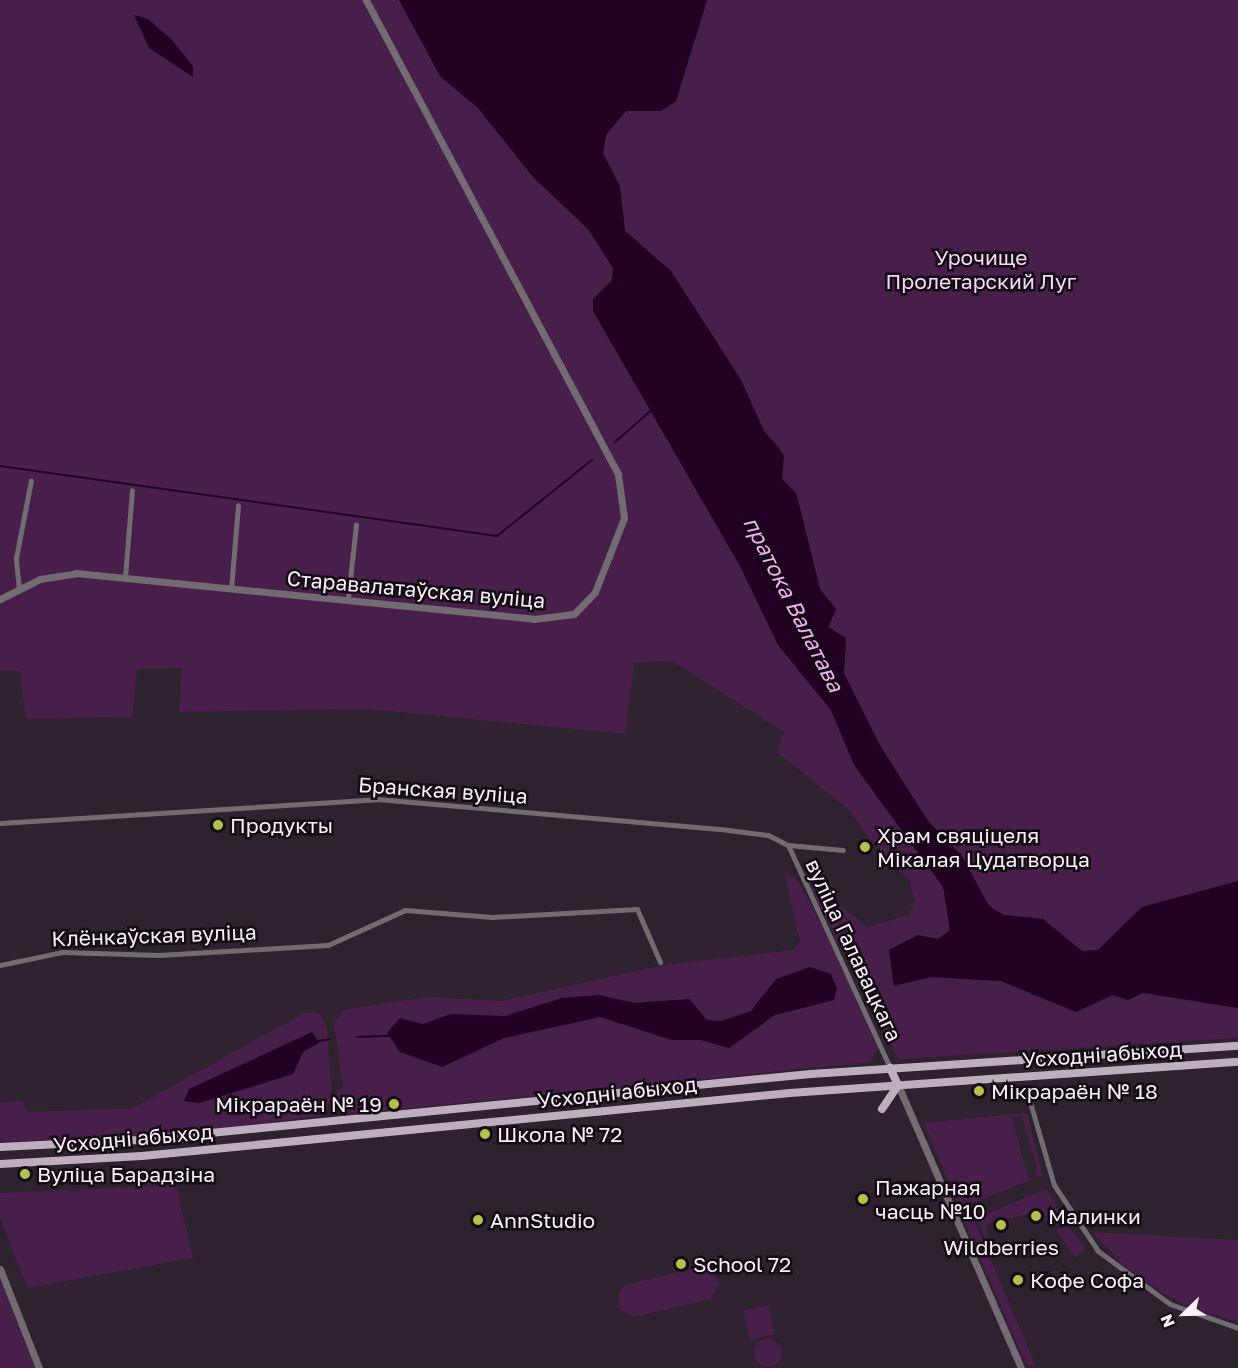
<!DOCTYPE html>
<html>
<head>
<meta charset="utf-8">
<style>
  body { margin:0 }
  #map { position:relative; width:1238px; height:1368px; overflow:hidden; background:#2e222f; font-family:"Golos Text",sans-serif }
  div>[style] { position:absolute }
  .green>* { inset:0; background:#481f4b }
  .round { border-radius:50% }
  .water>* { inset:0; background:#210024 }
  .stream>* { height:2px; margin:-1px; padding:0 1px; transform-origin:1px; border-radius:1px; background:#210024 }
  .minor>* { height:5px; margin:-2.5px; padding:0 2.5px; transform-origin:2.5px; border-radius:2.5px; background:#726b72 }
  .tertiary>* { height:7px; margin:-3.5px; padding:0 3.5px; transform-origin:3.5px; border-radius:3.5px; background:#726b72 }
  .primary>* { height:8px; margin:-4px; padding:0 4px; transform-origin:4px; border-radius:4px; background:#bdafbe }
  .dots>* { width:16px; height:16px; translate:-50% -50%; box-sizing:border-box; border:3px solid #130d13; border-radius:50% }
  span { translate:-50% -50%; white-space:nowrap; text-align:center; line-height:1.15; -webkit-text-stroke:5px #130d13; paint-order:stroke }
  .park-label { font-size:21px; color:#f6d8f8 }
  .street-label { font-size:21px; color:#f9f0f9 }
  .poi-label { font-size:21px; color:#f9f0f9 }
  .left { translate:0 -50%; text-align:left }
  .right { translate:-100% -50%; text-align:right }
  .water-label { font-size:22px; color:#f5abf9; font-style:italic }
  .north { position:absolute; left:1154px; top:1284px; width:60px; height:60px; -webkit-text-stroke:4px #130d13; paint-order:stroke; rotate:247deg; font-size:16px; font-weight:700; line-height:24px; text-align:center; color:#f9f0f9 }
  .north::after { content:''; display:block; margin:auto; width:21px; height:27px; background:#f9f0f9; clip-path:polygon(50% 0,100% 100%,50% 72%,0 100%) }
</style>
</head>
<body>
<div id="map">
  <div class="green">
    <div style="clip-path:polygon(0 0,399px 0,440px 76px,478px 108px,534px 178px,588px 229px,613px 268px,614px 277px,598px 293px,593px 311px,740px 566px,778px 645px,831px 710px,854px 765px,943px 887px,951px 910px,948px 934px,938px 939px,915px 936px,889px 950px,893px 983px,931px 977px,1001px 981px,1076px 1012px,1115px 995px,1128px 1000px,1143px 993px,1198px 998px,1238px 1008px,1238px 1038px,898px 1059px,796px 860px,810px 881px,867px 927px,909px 915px,915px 900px,908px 878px,887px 862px,849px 810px,777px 752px,784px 732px,672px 661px,634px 663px,625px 734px,368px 709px,179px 712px,182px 668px,137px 669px,132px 717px,26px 719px,20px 671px,0 671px)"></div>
    <div style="clip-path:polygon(707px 0,1238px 0,1238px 881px,1142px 907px,1098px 950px,1082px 951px,1043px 919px,1004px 915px,989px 906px,962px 856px,933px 827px,889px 761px,844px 673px,846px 638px,828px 627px,836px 609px,820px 589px,798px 497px,782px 479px,781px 449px,764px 431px,741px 380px,671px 271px,625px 231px,621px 195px,603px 153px,606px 135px,626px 111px,661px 111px,676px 101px)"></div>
    <div style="clip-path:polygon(784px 871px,798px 881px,827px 935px,878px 1048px,871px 1062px,349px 1114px,338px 1109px,337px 1090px,343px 1088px,334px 1023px,343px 1010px,428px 997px,501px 1001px,664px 965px,794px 950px,800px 942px)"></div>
    <div style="clip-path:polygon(306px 1012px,319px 1013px,327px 1029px,332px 1098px,321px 1116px,163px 1135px,0 1142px,0 1103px,22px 1101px,27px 1112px,133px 1108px)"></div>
    <div style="clip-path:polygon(1027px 1113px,1043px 1177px,1034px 1175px,1037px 1168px,1022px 1116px,1012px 1118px,1029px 1181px,959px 1208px,924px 1123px)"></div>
    <div style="clip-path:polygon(176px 1185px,193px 1258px,27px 1288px,0 1217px,0 1193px)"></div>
    <div style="clip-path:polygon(1047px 1189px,1058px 1211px,1047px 1222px,1042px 1210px,986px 1224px,988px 1236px,996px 1240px,987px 1243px,977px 1218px)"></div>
    <div style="clip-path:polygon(971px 1213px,1035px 1364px,1034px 1366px,1026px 1364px,963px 1219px)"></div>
    <div style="clip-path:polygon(1068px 1226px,1085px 1248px,1075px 1258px,1056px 1229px)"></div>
    <div style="clip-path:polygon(1092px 1232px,1238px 1240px,1238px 1322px,1190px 1308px,1154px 1288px,1126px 1268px)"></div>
    <div style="clip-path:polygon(708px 1265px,720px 1284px,710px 1299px,634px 1317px,619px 1309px,618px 1294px,625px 1285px)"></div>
    <div style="clip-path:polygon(0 1278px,35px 1368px,0 1368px)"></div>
    <div style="clip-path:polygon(768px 1305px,775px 1334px,750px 1340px,743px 1311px)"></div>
    <div class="round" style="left:754px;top:1339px;width:28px;height:28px"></div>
  </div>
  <div class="water">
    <div style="clip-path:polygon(399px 0,707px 0,676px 101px,661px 111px,626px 111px,606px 135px,603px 153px,620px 186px,625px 231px,671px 271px,741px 380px,764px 431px,784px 455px,782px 479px,796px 493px,820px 589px,836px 609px,828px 627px,846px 638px,844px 673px,879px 744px,928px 821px,962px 856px,989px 906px,1004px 915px,1043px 919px,1082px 951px,1098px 950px,1142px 907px,1238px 881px,1238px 1008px,1143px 993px,1128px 1000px,1112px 995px,1076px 1012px,1001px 981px,931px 977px,894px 986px,889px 950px,918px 935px,938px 939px,950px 930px,943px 887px,854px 765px,831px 710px,778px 645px,740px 566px,593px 311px,593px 299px,612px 281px,613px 268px,588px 229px,534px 178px,478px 108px,440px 76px)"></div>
    <div style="clip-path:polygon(134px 15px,148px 19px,171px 39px,193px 66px,193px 77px,149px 48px)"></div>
    <div style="clip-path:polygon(810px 967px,831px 974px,837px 988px,834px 1000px,775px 1015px,729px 1048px,701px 1040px,672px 1040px,600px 1017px,504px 1038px,442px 1067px,400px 1052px,387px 1033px,400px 1018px,423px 1024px,451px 1014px,505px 1016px,562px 998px,599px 995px,634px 1003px,689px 999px,707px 1020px,721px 1021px,751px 1011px,776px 979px)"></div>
    <div style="clip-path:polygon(312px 1032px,319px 1043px,303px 1052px,293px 1074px,199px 1103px,184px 1101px,189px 1089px)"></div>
  </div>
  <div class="stream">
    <div style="left:615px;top:442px;width:52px;rotate:-41.1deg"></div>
    <div style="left:0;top:466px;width:502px;rotate:8.02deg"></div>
    <div style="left:497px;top:536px;width:122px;rotate:-38.7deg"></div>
    <div style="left:357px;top:1037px;width:33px;rotate:-2deg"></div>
    <div style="left:318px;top:1041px;width:12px;rotate:-9deg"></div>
  </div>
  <div class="minor">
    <div style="left:125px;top:577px;width:87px;rotate:-85.4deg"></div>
    <div style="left:19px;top:589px;width:31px;rotate:-96deg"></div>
    <div style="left:16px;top:558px;width:79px;rotate:-79.1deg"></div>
    <div style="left:231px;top:589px;width:84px;rotate:-85.2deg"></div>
    <div style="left:348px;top:598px;width:74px;rotate:-83.8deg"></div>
    <div style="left:0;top:823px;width:378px;rotate:-3.6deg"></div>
    <div style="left:377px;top:799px;width:352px;rotate:5deg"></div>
    <div style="left:728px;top:830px;width:40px;rotate:7.1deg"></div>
    <div style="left:768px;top:835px;width:22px;rotate:27deg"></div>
    <div style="left:788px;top:845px;width:55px;rotate:5.2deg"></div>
    <div style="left:788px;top:845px;width:245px;rotate:65.4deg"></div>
    <div style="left:0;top:965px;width:63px;rotate:-11.8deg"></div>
    <div style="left:62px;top:952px;width:97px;rotate:1.8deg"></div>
    <div style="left:159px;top:955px;width:169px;rotate:-3.4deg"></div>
    <div style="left:328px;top:945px;width:85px;rotate:-24.4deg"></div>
    <div style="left:405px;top:910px;width:87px;rotate:4.6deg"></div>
    <div style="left:492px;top:917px;width:145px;rotate:-3.2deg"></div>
    <div style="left:637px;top:909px;width:58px;rotate:66.5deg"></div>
    <div style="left:1030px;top:1102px;width:86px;rotate:73.9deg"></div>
    <div style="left:1054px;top:1185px;width:79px;rotate:56.3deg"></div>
    <div style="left:1098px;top:1251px;width:89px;rotate:36.4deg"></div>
    <div style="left:1170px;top:1304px;width:72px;rotate:19.4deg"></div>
  </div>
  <div class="tertiary">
    <div style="left:0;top:599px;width:45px;rotate:-26.6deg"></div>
    <div style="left:40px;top:579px;width:36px;rotate:-9deg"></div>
    <div style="left:76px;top:573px;width:460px;rotate:5.7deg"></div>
    <div style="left:534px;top:619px;width:40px;rotate:-7.1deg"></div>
    <div style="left:574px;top:614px;width:30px;rotate:-46deg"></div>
    <div style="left:595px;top:592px;width:79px;rotate:-68.6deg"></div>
    <div style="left:624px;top:518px;width:44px;rotate:-97.8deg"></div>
    <div style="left:618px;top:474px;width:537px;rotate:-118deg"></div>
    <div style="left:898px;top:1085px;width:309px;rotate:66.5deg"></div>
    <div style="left:0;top:1269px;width:106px;rotate:68.5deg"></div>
  </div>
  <div class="primary">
    <div style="left:882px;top:1109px;width:29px;rotate:-56deg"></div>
    <div style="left:898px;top:1085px;width:19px;rotate:-115deg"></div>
    <div style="left:0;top:1147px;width:140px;rotate:-2.9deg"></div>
    <div style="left:140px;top:1140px;width:674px;rotate:-5.62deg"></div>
    <div style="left:811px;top:1074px;width:428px;rotate:-3.8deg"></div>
    <div style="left:0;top:1164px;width:142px;rotate:-3.2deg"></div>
    <div style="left:142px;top:1156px;width:651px;rotate:-5.55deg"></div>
    <div style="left:790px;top:1093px;width:449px;rotate:-4deg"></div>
  </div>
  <div class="dots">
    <div style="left:218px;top:825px;background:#b5c249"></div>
    <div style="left:865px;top:847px;background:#b5c249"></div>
    <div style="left:979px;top:1091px;background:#b5c249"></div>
    <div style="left:394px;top:1104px;background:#b5c249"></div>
    <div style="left:485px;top:1134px;background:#b5c249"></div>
    <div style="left:25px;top:1174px;background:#b5c249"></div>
    <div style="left:863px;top:1199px;background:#b5c249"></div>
    <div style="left:1036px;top:1216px;background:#b5c249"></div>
    <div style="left:478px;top:1220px;background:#b5c249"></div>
    <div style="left:1001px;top:1225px;background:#b5c249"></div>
    <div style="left:681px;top:1264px;background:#b5c249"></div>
    <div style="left:1018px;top:1280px;background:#b5c249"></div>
  </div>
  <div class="park-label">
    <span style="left:981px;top:269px">Урочище<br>Пролетарский Луг</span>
  </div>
  <div class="street-label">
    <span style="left:416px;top:589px;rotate:5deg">Старавалатаўская вуліца</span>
    <span style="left:443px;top:790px;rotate:4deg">Бранская вуліца</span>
    <span style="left:154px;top:935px;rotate:-2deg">Клёнкаўская вуліца</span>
    <span style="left:854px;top:950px;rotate:65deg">вуліца Галавацкага</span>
    <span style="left:1102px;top:1054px;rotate:-4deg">Усходні абыход</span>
    <span style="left:617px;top:1092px;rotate:-6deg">Усходні абыход</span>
    <span style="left:133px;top:1138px;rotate:-5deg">Усходні абыход</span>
  </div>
  <div class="poi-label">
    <span class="left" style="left:230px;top:825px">Продукты</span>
    <span class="left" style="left:877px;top:847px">Храм свяціцеля<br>Мікалая Цудатворца</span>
    <span class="left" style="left:991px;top:1091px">Мікрараён № 18</span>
    <span class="right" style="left:382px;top:1104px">Мікрараён № 19</span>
    <span class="left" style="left:497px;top:1134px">Школа № 72</span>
    <span class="left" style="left:37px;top:1174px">Вуліца Барадзіна</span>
    <span class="left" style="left:875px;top:1199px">Пажарная<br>часць №10</span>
    <span class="left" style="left:1048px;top:1216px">Малинки</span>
    <span class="left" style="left:490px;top:1220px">AnnStudio</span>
    <span style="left:1001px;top:1247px">Wildberries</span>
    <span class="left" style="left:693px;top:1264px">School 72</span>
    <span class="left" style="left:1030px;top:1280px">Кофе Софа</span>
  </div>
  <div class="water-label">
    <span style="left:794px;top:604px;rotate:63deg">пратока Валатава</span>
  </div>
  <div class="north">N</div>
</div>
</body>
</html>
